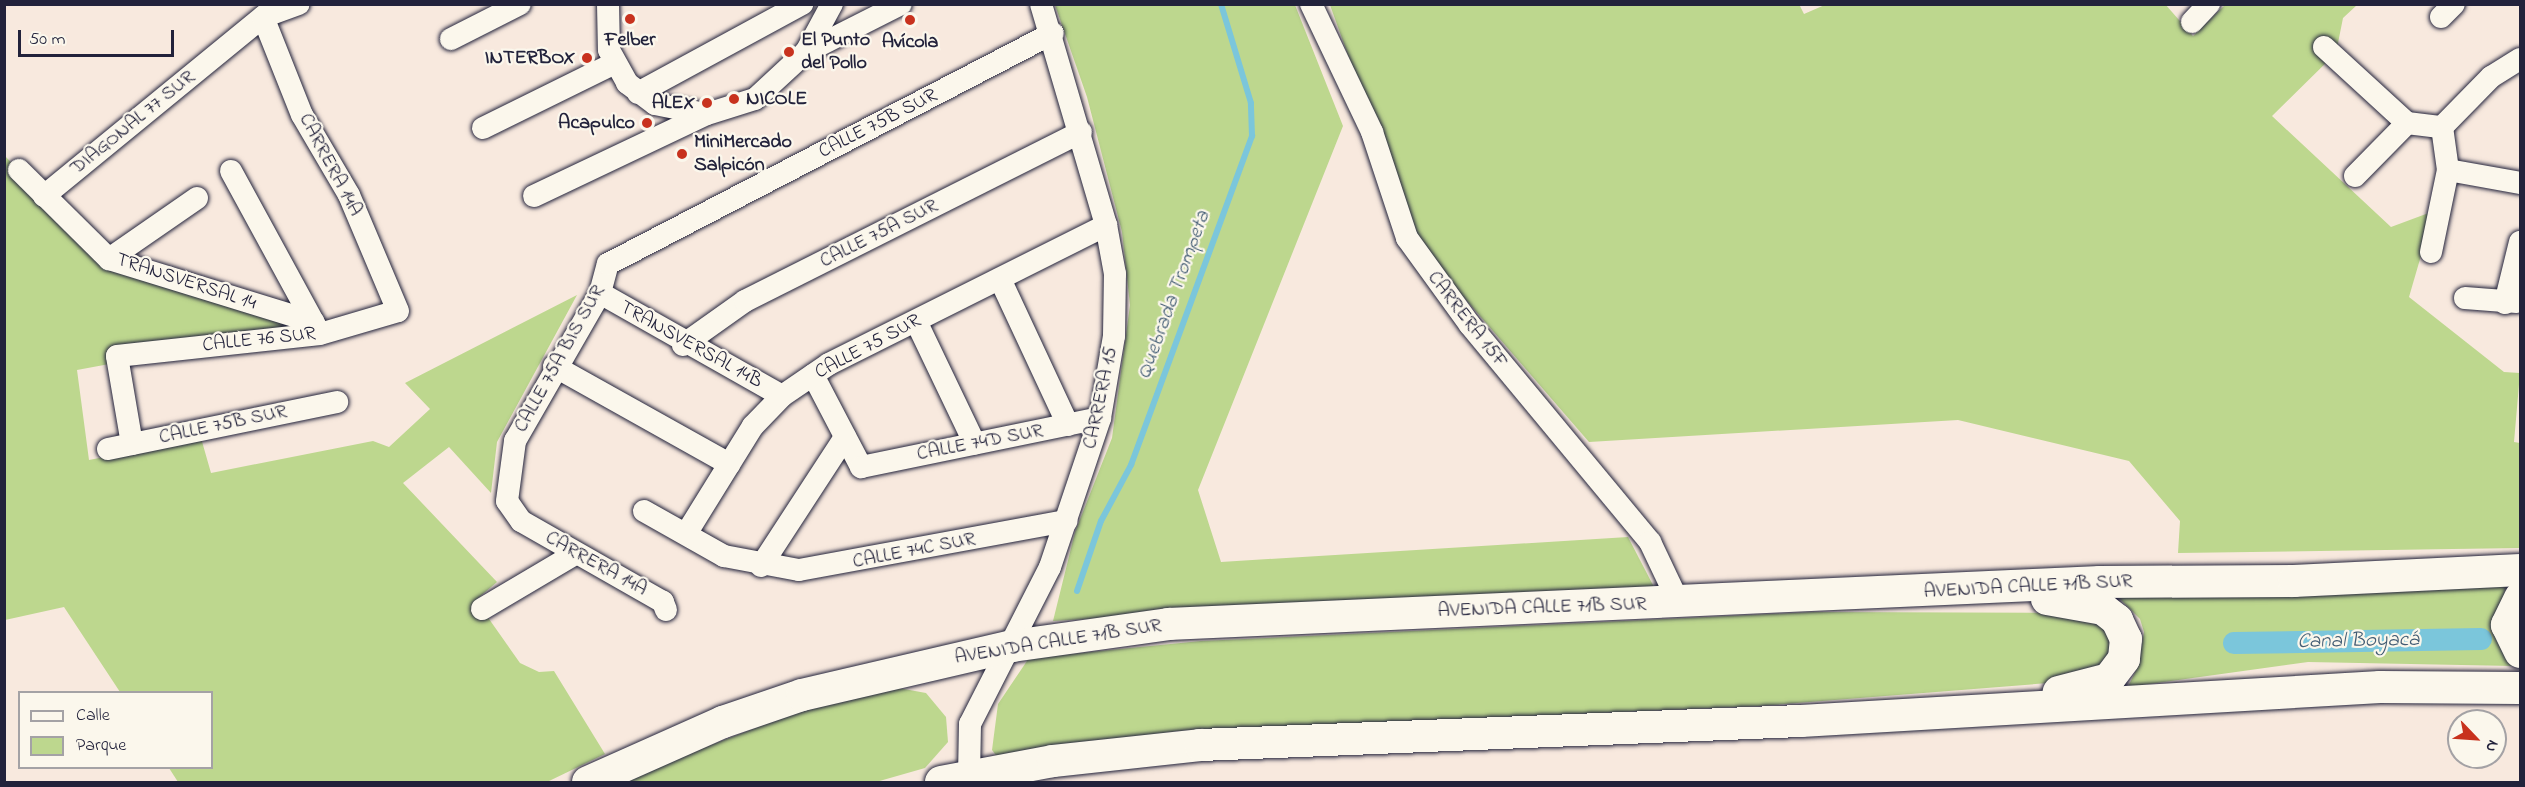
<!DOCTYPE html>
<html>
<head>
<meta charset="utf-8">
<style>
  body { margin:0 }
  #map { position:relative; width:2525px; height:787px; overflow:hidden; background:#f8e9de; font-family:"Indie Flower",sans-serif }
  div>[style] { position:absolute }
  .green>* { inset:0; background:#bdd78e }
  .stream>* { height:6px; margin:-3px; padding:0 3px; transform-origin:3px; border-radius:3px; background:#7bc6db }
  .canal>* { height:22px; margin:-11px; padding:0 11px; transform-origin:11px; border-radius:11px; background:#7bc6db }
  .roads { filter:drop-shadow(0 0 2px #22223b) drop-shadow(0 0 2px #22223b) }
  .minor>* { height:22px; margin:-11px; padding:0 11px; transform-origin:11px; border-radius:11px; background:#fbf7ec }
  .highway>* { height:32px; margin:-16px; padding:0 16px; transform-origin:16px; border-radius:16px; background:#fbf7ec }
  .dots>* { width:16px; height:16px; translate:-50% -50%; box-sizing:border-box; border:3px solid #fbf7ec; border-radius:50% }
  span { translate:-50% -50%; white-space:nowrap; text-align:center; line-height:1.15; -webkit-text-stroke:4.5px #fbf7ec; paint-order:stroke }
  .poi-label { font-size:20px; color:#22223b; font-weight:700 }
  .left { translate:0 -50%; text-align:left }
  .right { translate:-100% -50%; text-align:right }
  .street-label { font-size:20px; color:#22223b }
  .water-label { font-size:21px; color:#415b73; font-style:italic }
  .frame { position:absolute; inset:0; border:6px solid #22223b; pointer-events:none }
  .legend { position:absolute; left:18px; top:691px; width:195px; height:78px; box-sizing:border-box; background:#fbf7ec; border:2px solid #a4a2a5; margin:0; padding:8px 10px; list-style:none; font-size:18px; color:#22223b }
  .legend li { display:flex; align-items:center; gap:12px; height:30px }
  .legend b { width:30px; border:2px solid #a4a2a5 }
  .north { position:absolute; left:2447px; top:709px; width:60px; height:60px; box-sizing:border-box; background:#fbf7ec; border:2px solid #a4a2a5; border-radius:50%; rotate:115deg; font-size:16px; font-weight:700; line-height:24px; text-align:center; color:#22223b }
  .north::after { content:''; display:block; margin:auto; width:21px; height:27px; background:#c8321e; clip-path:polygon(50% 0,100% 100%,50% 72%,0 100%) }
  .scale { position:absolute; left:18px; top:30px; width:156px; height:27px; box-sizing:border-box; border:3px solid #22223b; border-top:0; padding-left:8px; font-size:18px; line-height:21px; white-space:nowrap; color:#22223b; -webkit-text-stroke:4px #fbf7ec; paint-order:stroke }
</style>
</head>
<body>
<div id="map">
  <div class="green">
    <div style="clip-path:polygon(1799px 4px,1804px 14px,1827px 4px,2165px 4px,2193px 36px,2225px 5px,2357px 5px,2343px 18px,2336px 53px,2272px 116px,2391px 227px,2434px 211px,2409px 297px,2504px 372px,2520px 373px,2514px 442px,2520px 443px,2520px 548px,2178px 553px,2180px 521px,2129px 461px,1958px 420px,1589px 442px,1428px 256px,1403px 208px,1330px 5px)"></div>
    <div style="clip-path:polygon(1055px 5px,1295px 5px,1343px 126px,1198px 490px,1221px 562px,1628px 537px,1654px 587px,1053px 621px,1075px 532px,1112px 438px,1130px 305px,1122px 232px,1087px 97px)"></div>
    <div style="clip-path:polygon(4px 155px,112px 266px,296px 317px,292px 330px,77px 370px,89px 460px,201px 438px,211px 473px,373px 441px,389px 447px,430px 409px,405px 383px,577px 295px,497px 442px,491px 493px,449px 447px,403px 483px,497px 582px,477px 599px,482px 609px,520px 663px,539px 672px,554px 671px,605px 754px,547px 782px,178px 782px,169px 768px,212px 768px,212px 692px,120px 692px,64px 607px,5px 620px)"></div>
    <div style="clip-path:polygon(2507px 584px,2493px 633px,2513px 666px,2308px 662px,2128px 687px,2138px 666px,2144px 632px,2140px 619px,2116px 595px)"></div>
    <div style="clip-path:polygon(1814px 612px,2075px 613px,2108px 628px,2114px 641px,2105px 667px,2074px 681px,1760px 706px,1178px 731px,998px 758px,992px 750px,998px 704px,1029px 658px,1201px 641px)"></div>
    <div style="clip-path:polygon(893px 687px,926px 693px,946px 717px,948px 742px,925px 768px,876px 782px,614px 782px,795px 713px)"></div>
  </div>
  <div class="stream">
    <div style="left:1077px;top:591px;width:74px;rotate:-71.1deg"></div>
    <div style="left:1101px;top:521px;width:64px;rotate:-61.8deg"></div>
    <div style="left:1131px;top:465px;width:351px;rotate:-69.8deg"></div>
    <div style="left:1252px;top:136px;width:33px;rotate:-92deg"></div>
    <div style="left:1251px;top:103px;width:103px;rotate:-106.9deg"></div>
  </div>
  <div class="canal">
    <div style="left:2234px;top:643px;width:247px;rotate:-0.9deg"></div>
  </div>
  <div class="roads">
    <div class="minor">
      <div style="left:608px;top:4px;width:46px;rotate:88.8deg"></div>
      <div style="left:609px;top:50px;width:38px;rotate:61deg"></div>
      <div style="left:627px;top:83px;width:35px;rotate:37deg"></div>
      <div style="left:655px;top:104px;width:51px;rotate:11.3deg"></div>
      <div style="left:1311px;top:4px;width:142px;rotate:64.5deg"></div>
      <div style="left:1372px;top:132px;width:112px;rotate:71.7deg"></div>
      <div style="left:1407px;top:238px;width:107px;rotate:54.1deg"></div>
      <div style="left:1470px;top:325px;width:282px;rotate:50.3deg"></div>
      <div style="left:1650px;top:542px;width:68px;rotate:64.6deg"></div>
      <div style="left:2441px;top:17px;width:18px;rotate:-45deg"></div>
      <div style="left:2192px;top:22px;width:25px;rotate:-47deg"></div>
      <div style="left:451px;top:39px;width:77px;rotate:-26.9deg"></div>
      <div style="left:2324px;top:47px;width:113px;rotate:42.5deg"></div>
      <div style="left:2407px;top:123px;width:35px;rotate:7deg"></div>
      <div style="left:806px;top:52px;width:55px;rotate:-61.6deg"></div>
      <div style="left:638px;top:93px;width:187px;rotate:-28.5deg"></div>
      <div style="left:2442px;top:127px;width:70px;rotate:-45.6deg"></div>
      <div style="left:2491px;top:77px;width:34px;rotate:-32deg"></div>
      <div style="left:483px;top:128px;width:145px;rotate:-26.2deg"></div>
      <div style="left:19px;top:170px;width:127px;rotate:44.7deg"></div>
      <div style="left:109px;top:259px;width:214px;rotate:17.1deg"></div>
      <div style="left:2448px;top:170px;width:73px;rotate:10.2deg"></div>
      <div style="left:231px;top:171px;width:178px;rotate:61.4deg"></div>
      <div style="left:2355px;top:176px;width:74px;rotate:-45.5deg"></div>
      <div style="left:44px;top:196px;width:298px;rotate:-39.3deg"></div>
      <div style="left:534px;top:196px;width:191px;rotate:-25.4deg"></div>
      <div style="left:707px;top:114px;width:50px;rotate:-17.4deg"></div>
      <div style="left:755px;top:99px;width:69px;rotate:-42.7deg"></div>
      <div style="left:806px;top:52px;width:106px;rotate:-26.8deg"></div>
      <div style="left:2431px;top:252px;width:84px;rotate:-78.3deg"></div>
      <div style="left:2448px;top:170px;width:43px;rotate:-97.9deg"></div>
      <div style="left:109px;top:259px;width:107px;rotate:-34.7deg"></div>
      <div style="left:1000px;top:279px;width:161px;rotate:65deg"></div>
      <div style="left:600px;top:293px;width:209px;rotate:29.5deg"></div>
      <div style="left:2465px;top:298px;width:52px;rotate:4.4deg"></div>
      <div style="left:2505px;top:303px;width:63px;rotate:-76.2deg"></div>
      <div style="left:916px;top:321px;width:136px;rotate:64.4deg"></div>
      <div style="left:683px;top:345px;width:76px;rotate:-35.4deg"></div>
      <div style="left:745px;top:301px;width:376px;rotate:-26.7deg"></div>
      <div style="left:554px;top:366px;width:201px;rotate:29.2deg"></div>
      <div style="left:813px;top:375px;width:104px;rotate:62.4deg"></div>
      <div style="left:861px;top:467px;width:244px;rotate:-11.6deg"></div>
      <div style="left:132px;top:444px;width:89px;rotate:-99.7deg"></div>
      <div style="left:117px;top:356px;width:204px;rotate:-6.2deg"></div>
      <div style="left:320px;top:334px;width:81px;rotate:-16.4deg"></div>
      <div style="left:398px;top:311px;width:126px;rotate:-112.9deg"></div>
      <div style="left:349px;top:195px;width:93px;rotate:-120.4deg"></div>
      <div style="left:302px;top:115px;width:105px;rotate:-111.7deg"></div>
      <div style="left:263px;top:17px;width:38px;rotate:-20deg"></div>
      <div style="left:108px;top:449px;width:234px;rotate:-11.6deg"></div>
      <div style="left:644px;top:511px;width:92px;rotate:29.4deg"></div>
      <div style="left:724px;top:556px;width:76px;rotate:10.6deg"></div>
      <div style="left:799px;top:570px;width:272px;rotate:-10.4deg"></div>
      <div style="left:686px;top:534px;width:127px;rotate:-58.2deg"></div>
      <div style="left:753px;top:426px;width:42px;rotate:-46deg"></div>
      <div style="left:782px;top:396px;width:57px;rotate:-34.2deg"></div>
      <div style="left:829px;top:364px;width:310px;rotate:-26.6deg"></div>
      <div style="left:761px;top:566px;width:154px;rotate:-56.9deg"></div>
      <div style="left:482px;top:609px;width:108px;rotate:-30.6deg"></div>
      <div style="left:666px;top:610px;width:9px;rotate:-111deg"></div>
      <div style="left:663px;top:602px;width:163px;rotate:-150.3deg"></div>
      <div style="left:521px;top:521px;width:24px;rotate:-125deg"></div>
      <div style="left:507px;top:501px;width:61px;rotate:-82.4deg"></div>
      <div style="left:515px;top:441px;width:171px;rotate:-60.1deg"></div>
      <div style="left:600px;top:293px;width:30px;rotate:-75deg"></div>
      <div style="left:608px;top:264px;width:501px;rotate:-27.43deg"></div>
      <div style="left:969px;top:776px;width:52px;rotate:-88.9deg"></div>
      <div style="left:970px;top:724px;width:176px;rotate:-63deg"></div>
      <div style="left:1050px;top:567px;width:157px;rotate:-71.4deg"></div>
      <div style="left:1100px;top:418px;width:83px;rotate:-80.3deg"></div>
      <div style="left:1114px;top:336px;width:62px;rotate:-89.1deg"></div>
      <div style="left:1115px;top:274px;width:50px;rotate:-100.4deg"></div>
      <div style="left:1106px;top:225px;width:230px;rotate:-106.4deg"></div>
    </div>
    <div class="highway">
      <div style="left:2520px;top:598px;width:30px;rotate:116deg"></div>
      <div style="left:2507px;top:625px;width:30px;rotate:64deg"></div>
      <div style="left:2047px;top:599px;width:57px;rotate:10.1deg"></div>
      <div style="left:2103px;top:609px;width:18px;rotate:38deg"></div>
      <div style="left:2117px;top:620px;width:21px;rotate:65deg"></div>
      <div style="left:2126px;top:639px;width:20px;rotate:96deg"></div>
      <div style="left:2124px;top:659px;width:25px;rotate:127deg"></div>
      <div style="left:2109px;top:679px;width:52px;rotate:165.4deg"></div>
      <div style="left:588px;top:782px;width:148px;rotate:-24deg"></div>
      <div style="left:723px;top:722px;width:83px;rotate:-18.9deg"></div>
      <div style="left:802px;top:695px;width:216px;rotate:-13.1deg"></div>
      <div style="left:1012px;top:646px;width:158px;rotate:-8deg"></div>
      <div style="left:1168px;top:624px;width:933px;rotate:-2.58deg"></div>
      <div style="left:2100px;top:582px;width:194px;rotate:-0.3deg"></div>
      <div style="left:2294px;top:581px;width:226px;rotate:-2.8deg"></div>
      <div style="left:941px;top:782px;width:114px;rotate:-10.6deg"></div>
      <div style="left:1053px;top:761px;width:148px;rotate:-6.2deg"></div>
      <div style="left:1200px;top:745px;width:601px;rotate:-2.29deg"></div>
      <div style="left:1801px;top:721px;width:580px;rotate:-3.36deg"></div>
      <div style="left:2380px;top:687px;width:140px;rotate:0.4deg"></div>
    </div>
  </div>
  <div class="dots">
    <div style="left:630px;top:19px;background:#c8321e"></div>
    <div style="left:910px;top:20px;background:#c8321e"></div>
    <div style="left:789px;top:52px;background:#c8321e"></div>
    <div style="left:587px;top:58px;background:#c8321e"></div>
    <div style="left:734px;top:99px;background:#c8321e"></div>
    <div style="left:707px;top:103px;background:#c8321e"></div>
    <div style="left:647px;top:123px;background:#c8321e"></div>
    <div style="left:682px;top:154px;background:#c8321e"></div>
  </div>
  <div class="poi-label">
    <span style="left:630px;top:40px">Felber</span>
    <span class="left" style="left:801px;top:52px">El Punto<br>del Pollo</span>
    <span style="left:910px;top:42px">Avícola</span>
    <span class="right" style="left:575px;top:58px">INTERBOX</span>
    <span class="left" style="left:746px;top:99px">NICOLE</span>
    <span class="right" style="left:695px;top:103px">ALEX</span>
    <span class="right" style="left:635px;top:123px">Acapulco</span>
    <span class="left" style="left:694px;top:154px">MiniMercado<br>Salpicón</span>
  </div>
  <div class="street-label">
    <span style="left:133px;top:123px;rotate:-39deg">DIAGONAL 77 SUR</span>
    <span style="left:878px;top:124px;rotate:-27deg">CALLE 75B SUR</span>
    <span style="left:330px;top:165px;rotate:62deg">CARRERA 14A</span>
    <span style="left:879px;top:234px;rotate:-27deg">CALLE 75A SUR</span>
    <span style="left:186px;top:282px;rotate:18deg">TRANSVERSAL 14</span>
    <span style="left:1467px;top:320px;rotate:52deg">CARRERA 15F</span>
    <span style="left:259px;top:340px;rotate:-6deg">CALLE 76 SUR</span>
    <span style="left:691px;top:345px;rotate:29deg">TRANSVERSAL 14B</span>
    <span style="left:868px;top:347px;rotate:-28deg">CALLE 75 SUR</span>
    <span style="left:560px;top:359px;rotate:-61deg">CALLE 75A BIS SUR</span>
    <span style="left:1101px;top:398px;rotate:-78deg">CARRERA 15</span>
    <span style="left:223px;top:425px;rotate:-12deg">CALLE 75B SUR</span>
    <span style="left:980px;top:443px;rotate:-11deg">CALLE 74D SUR</span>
    <span style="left:914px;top:551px;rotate:-11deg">CALLE 74C SUR</span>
    <span style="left:596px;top:564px;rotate:29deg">CARRERA 14A</span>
    <span style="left:2028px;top:587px;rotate:-3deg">AVENIDA CALLE 71B SUR</span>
    <span style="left:1542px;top:608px;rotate:-2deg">AVENIDA CALLE 71B SUR</span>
    <span style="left:1058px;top:642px;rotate:-9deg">AVENIDA CALLE 71B SUR</span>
  </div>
  <div class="water-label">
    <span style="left:1174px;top:295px;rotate:-70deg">Quebrada Trompeta</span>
    <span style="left:2358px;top:641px;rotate:-1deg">Canal Boyacá</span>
  </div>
  <div class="frame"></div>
  <ul class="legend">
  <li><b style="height:8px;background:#fbf7ec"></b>Calle</li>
  <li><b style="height:16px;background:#bdd78e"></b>Parque</li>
  </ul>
  <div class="north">N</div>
  <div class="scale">50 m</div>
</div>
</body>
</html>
